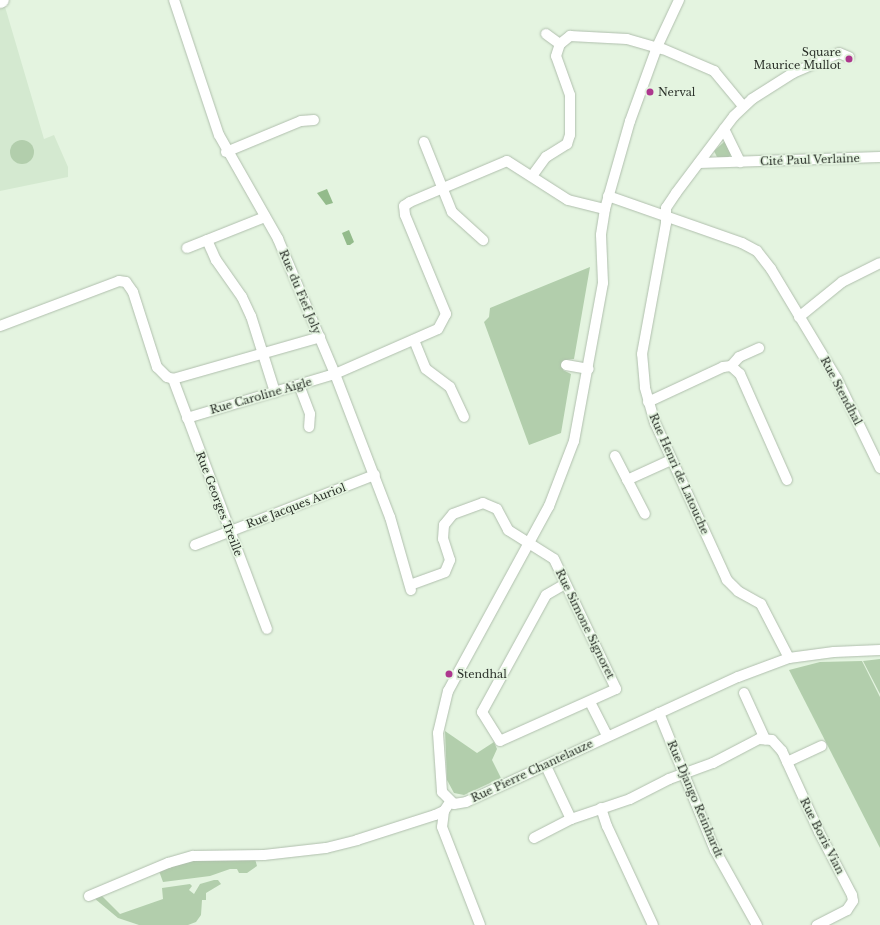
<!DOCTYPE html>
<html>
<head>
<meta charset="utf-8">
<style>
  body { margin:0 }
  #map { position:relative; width:880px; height:925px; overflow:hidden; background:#e4f4e0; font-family:"Libre Baskerville",serif }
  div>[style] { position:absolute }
  .built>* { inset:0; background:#d4e9d0 }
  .green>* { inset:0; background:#b2ceac }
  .round { border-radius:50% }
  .water>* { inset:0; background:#93bb8b }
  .roads { filter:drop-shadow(0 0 1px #b0bfad) drop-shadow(0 0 1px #b0bfad) }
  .minor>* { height:10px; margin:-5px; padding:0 5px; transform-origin:5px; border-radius:5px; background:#fff }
  .secondary>* { height:14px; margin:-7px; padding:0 7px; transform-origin:7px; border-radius:7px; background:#fff }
  .dots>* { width:11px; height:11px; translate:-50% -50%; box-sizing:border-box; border:2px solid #e4f4e0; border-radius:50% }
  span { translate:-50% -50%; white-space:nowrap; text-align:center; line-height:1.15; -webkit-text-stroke:3.5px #e4f4e0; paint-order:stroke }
  .poi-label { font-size:11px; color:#2c322b }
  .right { translate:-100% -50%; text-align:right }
  .left { translate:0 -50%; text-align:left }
  .street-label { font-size:11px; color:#2c322b }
</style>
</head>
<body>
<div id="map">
  <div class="built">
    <div style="clip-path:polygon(0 0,3px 0,44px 139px,54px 135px,68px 167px,68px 177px,0 191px)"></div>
  </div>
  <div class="green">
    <div class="round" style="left:10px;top:140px;width:24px;height:24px"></div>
    <div style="clip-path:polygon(725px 141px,731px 155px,727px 158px,717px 157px,714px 151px)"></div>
    <div style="clip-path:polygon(590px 267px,574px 359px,566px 360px,563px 370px,571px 374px,561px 433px,529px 445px,484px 322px,489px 317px,490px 308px)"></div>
    <div style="clip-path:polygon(880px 659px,880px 694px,863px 661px)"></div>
    <div style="clip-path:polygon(862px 661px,880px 697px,880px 848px,789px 670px,820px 662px)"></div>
    <div style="clip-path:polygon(445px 731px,477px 753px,494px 742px,497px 749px,492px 760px,501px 778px,464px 795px,454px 793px,447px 780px)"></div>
    <div style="clip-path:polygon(198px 859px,255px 859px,257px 866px,247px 873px,239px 873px,237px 869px,230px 869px,210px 876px,163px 882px,159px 871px)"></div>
    <div style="clip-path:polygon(214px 880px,218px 880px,221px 884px,206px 893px,206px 900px,202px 900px,201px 915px,196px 922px,188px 925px,139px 925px,118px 918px,94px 898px,100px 894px,120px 914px,163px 899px,162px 888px,190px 884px,192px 886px,189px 890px,194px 894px,200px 884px)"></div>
  </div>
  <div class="water">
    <div style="clip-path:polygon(327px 189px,333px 203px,326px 205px,317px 193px)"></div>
    <div style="clip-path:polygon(349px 230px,354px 242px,350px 245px,347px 245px,342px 233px)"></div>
  </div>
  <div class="roads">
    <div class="minor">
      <div style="left:174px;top:0;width:142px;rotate:71.6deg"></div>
      <div style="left:219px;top:135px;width:120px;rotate:60.4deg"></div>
      <div style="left:278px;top:239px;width:147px;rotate:67.1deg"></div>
      <div style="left:335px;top:374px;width:153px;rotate:69deg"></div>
      <div style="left:390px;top:517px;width:76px;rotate:74deg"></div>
      <div style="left:679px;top:0;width:52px;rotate:115.1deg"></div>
      <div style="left:657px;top:47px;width:79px;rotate:110deg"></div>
      <div style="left:630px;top:121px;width:91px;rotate:105.9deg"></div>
      <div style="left:605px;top:209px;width:26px;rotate:99deg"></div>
      <div style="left:601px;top:235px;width:48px;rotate:87.6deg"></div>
      <div style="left:603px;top:283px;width:161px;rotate:100.4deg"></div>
      <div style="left:574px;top:441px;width:70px;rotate:111deg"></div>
      <div style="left:549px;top:506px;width:211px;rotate:118.6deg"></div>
      <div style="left:448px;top:691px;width:43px;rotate:103.4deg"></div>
      <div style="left:438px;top:733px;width:59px;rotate:86.1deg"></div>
      <div style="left:442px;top:792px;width:17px;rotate:45deg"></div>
      <div style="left:454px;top:804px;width:12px;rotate:-9deg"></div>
      <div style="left:466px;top:802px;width:299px;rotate:-24.7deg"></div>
      <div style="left:738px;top:677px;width:54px;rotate:-20.4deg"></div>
      <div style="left:789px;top:658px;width:45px;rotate:-7.6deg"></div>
      <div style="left:834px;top:652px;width:46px;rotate:-2.5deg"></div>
      <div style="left:546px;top:34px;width:17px;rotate:36deg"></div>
      <div style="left:724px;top:129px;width:37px;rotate:64deg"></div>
      <div style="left:424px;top:142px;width:75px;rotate:68.2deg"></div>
      <div style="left:452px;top:212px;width:42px;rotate:42.1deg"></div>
      <div style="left:226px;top:152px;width:81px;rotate:-22.5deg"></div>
      <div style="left:301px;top:121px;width:13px;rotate:-4deg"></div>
      <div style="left:699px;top:163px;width:181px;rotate:-1.9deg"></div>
      <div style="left:532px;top:176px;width:24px;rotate:-54deg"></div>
      <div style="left:546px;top:157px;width:25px;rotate:-32deg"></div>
      <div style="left:567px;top:144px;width:9px;rotate:-72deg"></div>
      <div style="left:570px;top:135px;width:40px;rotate:-90deg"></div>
      <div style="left:570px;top:95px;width:41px;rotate:-109.7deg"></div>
      <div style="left:556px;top:56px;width:13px;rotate:-72deg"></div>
      <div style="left:560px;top:44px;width:13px;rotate:-39deg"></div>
      <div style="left:570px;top:36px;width:57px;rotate:3deg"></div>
      <div style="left:627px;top:39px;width:37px;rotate:16deg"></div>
      <div style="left:663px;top:49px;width:56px;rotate:23.3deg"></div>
      <div style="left:714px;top:71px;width:45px;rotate:50.4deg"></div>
      <div style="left:608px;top:196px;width:142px;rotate:19.3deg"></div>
      <div style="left:742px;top:243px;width:17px;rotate:28deg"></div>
      <div style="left:757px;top:251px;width:23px;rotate:52deg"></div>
      <div style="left:771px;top:269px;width:128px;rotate:59deg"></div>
      <div style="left:837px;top:379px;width:99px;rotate:64.2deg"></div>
      <div style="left:207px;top:240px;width:22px;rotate:66deg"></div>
      <div style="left:216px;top:260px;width:45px;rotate:54.9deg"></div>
      <div style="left:242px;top:297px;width:21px;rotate:65deg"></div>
      <div style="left:251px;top:316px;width:80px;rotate:72.5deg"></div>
      <div style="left:187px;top:248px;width:84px;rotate:-21.7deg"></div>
      <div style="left:799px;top:317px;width:55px;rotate:-39.1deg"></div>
      <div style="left:842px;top:282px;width:42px;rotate:-26.6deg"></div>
      <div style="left:0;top:326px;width:127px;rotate:-20.7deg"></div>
      <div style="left:119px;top:281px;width:7px;rotate:8deg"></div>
      <div style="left:126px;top:282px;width:12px;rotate:55deg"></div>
      <div style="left:133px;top:292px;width:79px;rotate:72.3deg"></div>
      <div style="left:157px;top:367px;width:14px;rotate:45deg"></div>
      <div style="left:167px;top:377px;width:6px;rotate:18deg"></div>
      <div style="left:173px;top:379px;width:153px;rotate:-15.9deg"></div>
      <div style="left:414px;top:340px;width:31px;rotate:68deg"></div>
      <div style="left:426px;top:369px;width:30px;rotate:37deg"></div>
      <div style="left:450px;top:387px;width:33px;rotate:65deg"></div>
      <div style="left:566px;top:365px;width:23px;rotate:10deg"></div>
      <div style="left:731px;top:366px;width:12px;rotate:42deg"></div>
      <div style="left:740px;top:374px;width:116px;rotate:66.1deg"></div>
      <div style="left:173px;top:379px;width:267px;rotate:69.4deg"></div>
      <div style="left:299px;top:385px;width:31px;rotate:69deg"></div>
      <div style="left:310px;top:414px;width:13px;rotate:94deg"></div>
      <div style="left:648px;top:402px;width:83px;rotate:-25deg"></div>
      <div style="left:723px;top:367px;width:8px;rotate:-7deg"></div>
      <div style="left:731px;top:366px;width:12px;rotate:-48deg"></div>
      <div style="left:739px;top:357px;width:22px;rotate:-24deg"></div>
      <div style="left:187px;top:418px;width:154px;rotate:-16.6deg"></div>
      <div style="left:335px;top:374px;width:112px;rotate:-23.6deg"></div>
      <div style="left:438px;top:329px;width:17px;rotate:-62deg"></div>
      <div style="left:446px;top:314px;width:107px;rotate:-112.5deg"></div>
      <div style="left:405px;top:215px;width:9px;rotate:-96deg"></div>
      <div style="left:404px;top:206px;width:7px;rotate:-34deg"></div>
      <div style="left:410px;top:202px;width:105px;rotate:-22.9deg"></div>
      <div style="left:507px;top:161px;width:72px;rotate:32.6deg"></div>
      <div style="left:568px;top:200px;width:38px;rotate:14deg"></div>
      <div style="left:615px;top:456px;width:65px;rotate:62.7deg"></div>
      <div style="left:627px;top:480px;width:48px;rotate:-24.4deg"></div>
      <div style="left:195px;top:545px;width:193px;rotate:-21.3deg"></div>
      <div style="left:410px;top:585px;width:37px;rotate:-20deg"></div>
      <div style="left:445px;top:572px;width:13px;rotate:-67deg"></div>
      <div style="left:450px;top:560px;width:22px;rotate:-108deg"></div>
      <div style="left:443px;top:539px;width:14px;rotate:-86deg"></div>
      <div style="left:444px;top:525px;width:14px;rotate:-51deg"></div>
      <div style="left:453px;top:514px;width:32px;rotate:-20deg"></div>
      <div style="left:483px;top:503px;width:15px;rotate:23deg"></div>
      <div style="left:497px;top:509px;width:24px;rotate:62deg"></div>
      <div style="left:508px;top:530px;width:54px;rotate:32.2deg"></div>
      <div style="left:554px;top:559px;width:144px;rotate:64.5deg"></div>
      <div style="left:616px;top:689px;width:127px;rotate:155.9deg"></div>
      <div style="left:500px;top:741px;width:34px;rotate:-122deg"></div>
      <div style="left:482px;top:712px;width:133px;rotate:-61.3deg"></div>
      <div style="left:546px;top:595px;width:22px;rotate:-30deg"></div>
      <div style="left:789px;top:658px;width:61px;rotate:-117.4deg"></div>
      <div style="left:761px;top:604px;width:26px;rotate:-151deg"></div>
      <div style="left:738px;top:591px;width:16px;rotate:-135deg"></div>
      <div style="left:727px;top:580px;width:173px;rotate:-114.6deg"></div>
      <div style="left:655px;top:423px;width:37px;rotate:-106deg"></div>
      <div style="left:645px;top:387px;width:33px;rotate:-95deg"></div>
      <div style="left:642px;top:354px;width:133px;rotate:-79.6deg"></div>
      <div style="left:666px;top:223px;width:15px;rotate:-90deg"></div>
      <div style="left:666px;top:208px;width:18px;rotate:-56deg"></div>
      <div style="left:676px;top:193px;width:96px;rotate:-53deg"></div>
      <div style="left:734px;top:116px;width:25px;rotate:-43deg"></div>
      <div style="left:752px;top:99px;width:49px;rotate:-32.4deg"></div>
      <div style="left:793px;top:73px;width:50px;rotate:-23.5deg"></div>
      <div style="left:839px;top:53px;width:11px;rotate:22deg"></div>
      <div style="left:744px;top:693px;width:51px;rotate:65.5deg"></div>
      <div style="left:590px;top:702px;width:38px;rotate:63deg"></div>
      <div style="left:659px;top:713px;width:148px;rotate:67.8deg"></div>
      <div style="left:715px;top:850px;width:86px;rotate:60.8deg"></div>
      <div style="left:787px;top:762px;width:38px;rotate:-25deg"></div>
      <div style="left:601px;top:808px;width:19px;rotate:72deg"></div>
      <div style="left:607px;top:826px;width:109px;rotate:65.1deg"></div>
      <div style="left:444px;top:811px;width:16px;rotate:97deg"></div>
      <div style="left:442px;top:827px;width:105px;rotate:68.8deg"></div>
      <div style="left:571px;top:819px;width:62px;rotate:-18.7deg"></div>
      <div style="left:630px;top:799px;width:44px;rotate:-27.1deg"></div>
      <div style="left:669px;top:779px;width:47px;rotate:-20deg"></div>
      <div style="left:713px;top:763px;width:52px;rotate:-27.6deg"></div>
      <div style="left:759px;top:739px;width:13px;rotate:4deg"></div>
      <div style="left:772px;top:740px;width:15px;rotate:48deg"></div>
      <div style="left:782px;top:751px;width:89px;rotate:65.4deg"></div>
      <div style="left:819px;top:832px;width:71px;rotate:62.4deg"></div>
      <div style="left:852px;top:895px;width:6px;rotate:81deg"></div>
      <div style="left:853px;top:901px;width:11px;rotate:124deg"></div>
      <div style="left:847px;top:910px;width:34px;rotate:153deg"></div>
      <div style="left:534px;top:838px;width:42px;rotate:-27.2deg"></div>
      <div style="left:571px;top:819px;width:59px;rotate:-115.3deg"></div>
      <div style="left:89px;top:896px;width:86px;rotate:-22.7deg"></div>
      <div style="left:168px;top:863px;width:26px;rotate:-16deg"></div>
      <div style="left:193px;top:856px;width:71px;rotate:-0.8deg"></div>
      <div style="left:264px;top:855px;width:62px;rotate:-6.4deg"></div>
      <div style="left:326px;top:848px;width:32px;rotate:-14deg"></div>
      <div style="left:357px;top:840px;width:82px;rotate:-17.8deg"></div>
      <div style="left:435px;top:815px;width:10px;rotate:-24deg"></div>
      <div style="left:444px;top:811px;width:11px;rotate:-56deg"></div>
    </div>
    <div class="secondary">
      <div style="left:0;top:1px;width:2px;rotate:-27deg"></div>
    </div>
  </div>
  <div class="dots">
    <div style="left:849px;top:59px;background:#ad378e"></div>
    <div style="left:650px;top:92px;background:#ad378e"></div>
    <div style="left:449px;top:674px;background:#ad378e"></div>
  </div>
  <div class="poi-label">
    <span class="right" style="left:841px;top:59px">Square<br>Maurice Mullot</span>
    <span class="left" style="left:658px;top:92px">Nerval</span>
    <span class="left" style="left:457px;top:674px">Stendhal</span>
  </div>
  <div class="street-label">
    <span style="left:810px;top:160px;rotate:-2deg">Cité Paul Verlaine</span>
    <span style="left:300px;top:292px;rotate:67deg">Rue du Fief Joly</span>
    <span style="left:841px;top:391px;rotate:62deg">Rue Stendhal</span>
    <span style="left:261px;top:396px;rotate:-16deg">Rue Caroline Aigle</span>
    <span style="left:679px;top:474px;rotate:66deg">Rue Henri de Latouche</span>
    <span style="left:219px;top:504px;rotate:69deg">Rue Georges Treille</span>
    <span style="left:296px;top:506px;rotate:-21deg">Rue Jacques Auriol</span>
    <span style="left:585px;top:624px;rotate:64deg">Rue Simone Signoret</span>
    <span style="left:532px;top:771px;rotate:-25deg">Rue Pierre Chantelauze</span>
    <span style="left:695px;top:799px;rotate:67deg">Rue Django Reinhardt</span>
    <span style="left:822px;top:836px;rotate:63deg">Rue Boris Vian</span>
  </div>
</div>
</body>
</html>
